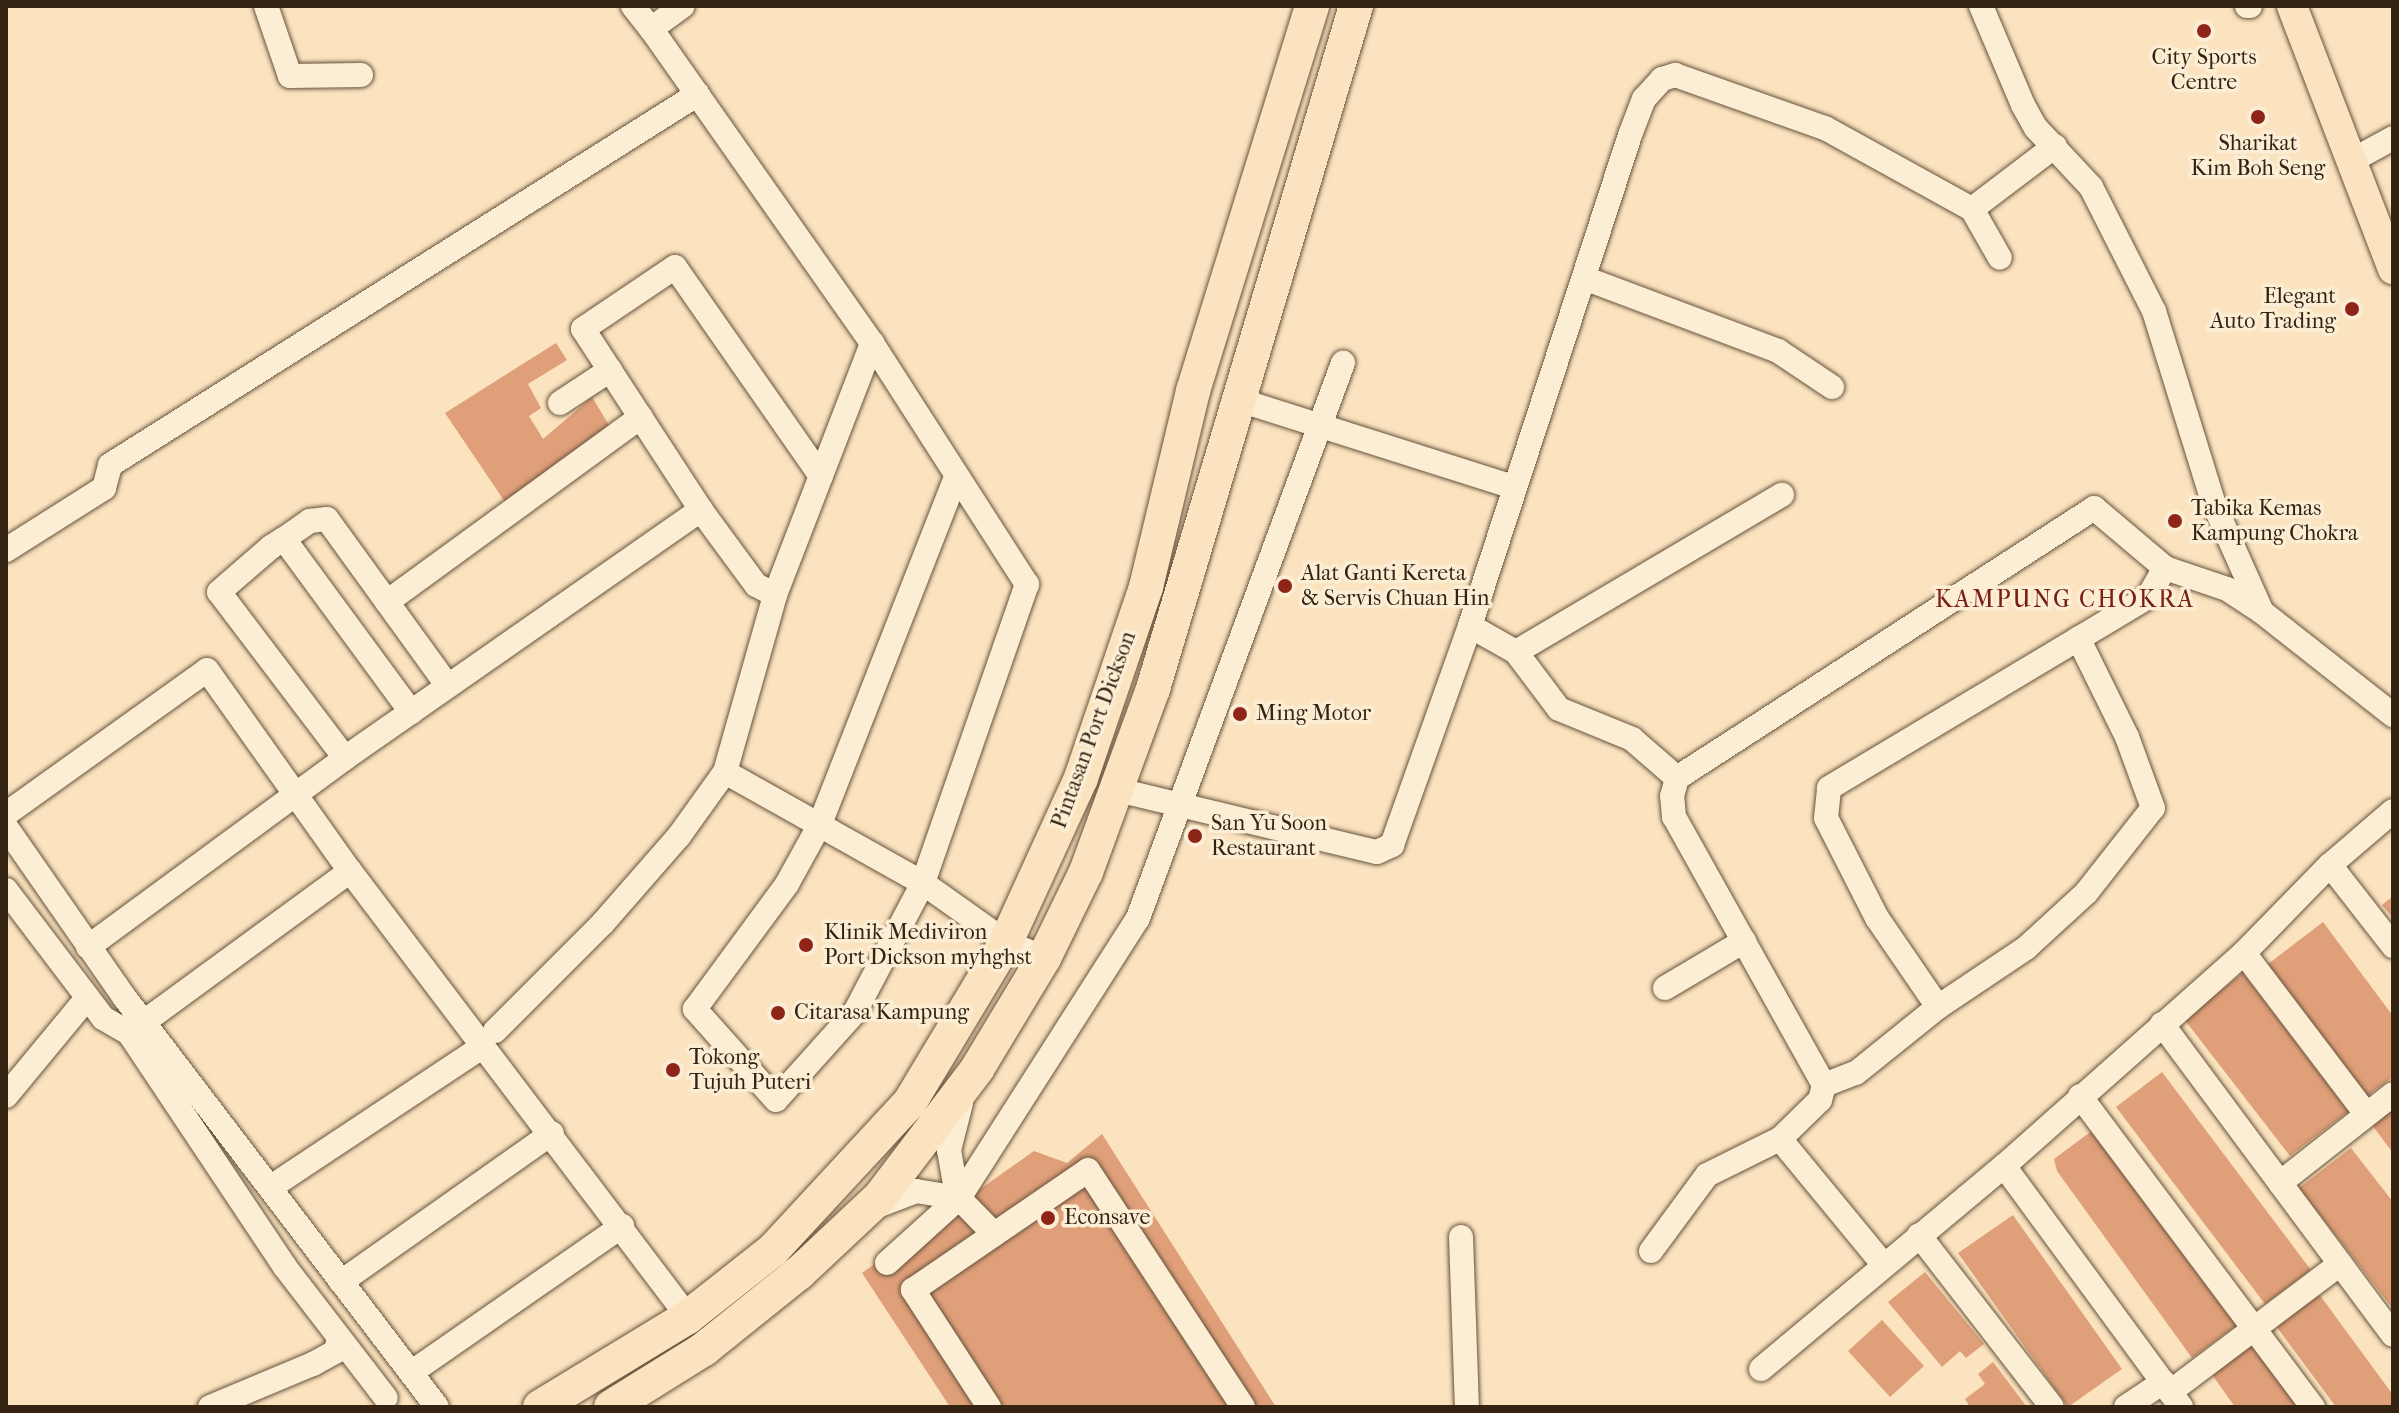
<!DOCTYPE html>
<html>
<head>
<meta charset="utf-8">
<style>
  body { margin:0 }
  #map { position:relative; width:2399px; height:1413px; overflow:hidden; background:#fbe3bf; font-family:"IM FELL French Canon",serif }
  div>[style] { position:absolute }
  .building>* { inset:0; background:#df9f79 }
  .roads { filter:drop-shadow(0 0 2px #66533c) drop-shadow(0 0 2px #66533c) }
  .minor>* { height:24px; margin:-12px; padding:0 12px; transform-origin:12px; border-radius:12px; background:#fcedd5 }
  .major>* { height:30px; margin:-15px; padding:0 15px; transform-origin:15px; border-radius:15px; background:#fbe3bf }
  .highway>* { height:34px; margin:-17px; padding:0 17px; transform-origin:17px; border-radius:17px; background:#fbe3bf }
  .dots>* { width:22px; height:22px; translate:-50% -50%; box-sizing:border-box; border:4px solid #fcedd5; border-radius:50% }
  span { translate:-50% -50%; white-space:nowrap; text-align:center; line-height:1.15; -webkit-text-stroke:7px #fcedd5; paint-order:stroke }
  .poi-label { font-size:22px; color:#342311 }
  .right { translate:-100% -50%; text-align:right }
  .left { translate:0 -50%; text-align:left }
  .street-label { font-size:22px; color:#342311 }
  .neighbourhood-label { font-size:24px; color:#7a1f14; letter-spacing:2px }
  .frame { position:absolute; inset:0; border:8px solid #342311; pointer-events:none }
</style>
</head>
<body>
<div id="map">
  <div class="building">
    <div style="clip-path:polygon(556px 343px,567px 360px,528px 384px,541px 408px,529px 416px,543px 439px,592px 397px,612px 430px,507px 505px,445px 413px)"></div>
    <div style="clip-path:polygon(2393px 896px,2393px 918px,2382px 905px)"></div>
    <div style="clip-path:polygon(2323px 922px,2393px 1016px,2393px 1077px,2367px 1096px,2268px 964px)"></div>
    <div style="clip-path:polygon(2243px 973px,2349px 1111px,2290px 1156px,2184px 1019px)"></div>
    <div style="clip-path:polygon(2162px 1072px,2311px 1270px,2265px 1304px,2116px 1107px)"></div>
    <div style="clip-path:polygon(2393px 1110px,2393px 1153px,2372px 1125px)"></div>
    <div style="clip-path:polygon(2093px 1130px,2237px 1325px,2192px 1358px,2057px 1171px,2054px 1159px)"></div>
    <div style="clip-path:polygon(1102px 1134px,1276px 1407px,950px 1407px,862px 1273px,1034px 1151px,1067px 1163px)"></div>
    <div style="clip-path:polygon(2351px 1148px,2393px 1202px,2393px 1309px,2299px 1188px)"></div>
    <div style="clip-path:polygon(2013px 1215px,2122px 1369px,2068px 1407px,1958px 1253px)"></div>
    <div style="clip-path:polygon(1925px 1272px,1984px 1344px,1966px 1358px,1960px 1351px,1942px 1367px,1888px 1302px)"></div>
    <div style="clip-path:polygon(2319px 1294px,2393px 1395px,2393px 1407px,2336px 1407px,2276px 1326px)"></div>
    <div style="clip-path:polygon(1882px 1320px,1924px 1366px,1890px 1397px,1848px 1351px)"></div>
    <div style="clip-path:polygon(2255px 1342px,2301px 1407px,2235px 1407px,2211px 1373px)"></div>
    <div style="clip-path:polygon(1993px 1362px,2027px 1407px,1970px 1407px,1965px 1399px,1985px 1384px,1978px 1374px)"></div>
  </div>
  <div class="roads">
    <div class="minor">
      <div style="left:266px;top:6px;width:74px;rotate:71.1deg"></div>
      <div style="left:290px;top:76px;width:71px;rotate:-0.8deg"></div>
      <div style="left:633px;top:6px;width:29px;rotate:52deg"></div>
      <div style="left:651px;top:29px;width:39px;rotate:-36deg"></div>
      <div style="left:1981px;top:6px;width:108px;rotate:67deg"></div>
      <div style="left:2023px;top:105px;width:26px;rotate:61deg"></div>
      <div style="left:2036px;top:128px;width:81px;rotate:47deg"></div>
      <div style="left:2091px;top:187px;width:139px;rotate:63.1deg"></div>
      <div style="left:2154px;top:311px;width:200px;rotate:72.8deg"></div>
      <div style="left:2213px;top:502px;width:120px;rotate:66deg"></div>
      <div style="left:2247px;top:6px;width:3px"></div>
      <div style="left:2351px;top:161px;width:48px;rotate:-28.7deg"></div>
      <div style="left:1972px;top:209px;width:104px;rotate:-37.2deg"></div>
      <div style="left:1584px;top:278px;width:207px;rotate:20.6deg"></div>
      <div style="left:1778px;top:351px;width:65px;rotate:33.7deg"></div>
      <div style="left:872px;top:343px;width:287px;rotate:57.3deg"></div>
      <div style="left:1027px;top:584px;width:317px;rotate:109.2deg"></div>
      <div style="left:923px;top:883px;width:146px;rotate:117.8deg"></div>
      <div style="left:855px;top:1012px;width:118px;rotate:131.9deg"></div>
      <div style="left:776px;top:1100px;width:122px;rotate:-131.7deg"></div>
      <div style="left:695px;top:1009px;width:155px;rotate:-53.6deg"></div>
      <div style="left:787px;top:884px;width:68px;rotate:-61.2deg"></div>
      <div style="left:820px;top:824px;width:373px;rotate:-68.6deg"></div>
      <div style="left:1236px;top:399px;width:291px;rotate:17.6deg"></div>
      <div style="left:560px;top:403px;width:60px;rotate:-33.4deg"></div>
      <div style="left:284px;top:539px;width:32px;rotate:-35deg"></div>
      <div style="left:310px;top:521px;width:17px;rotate:-7deg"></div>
      <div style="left:327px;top:519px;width:206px;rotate:54.1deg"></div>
      <div style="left:6px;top:550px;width:116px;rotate:-32.3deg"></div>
      <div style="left:104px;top:488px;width:24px;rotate:-75deg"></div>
      <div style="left:110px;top:465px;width:695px;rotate:-32.25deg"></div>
      <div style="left:775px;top:595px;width:21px;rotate:-152deg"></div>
      <div style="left:756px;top:585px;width:93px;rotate:-126.3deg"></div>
      <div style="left:701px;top:510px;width:216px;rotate:-123.1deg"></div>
      <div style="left:583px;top:329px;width:111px;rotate:-34deg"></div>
      <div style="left:675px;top:267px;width:255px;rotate:55.1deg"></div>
      <div style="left:387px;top:602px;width:314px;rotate:-36.1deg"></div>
      <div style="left:1470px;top:626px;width:53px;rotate:29.5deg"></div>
      <div style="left:1516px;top:652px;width:71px;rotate:53deg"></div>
      <div style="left:1559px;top:709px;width:79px;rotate:22.3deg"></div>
      <div style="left:1632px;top:739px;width:60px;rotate:40.9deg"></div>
      <div style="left:1516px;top:652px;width:309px;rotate:-30.6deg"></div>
      <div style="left:345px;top:758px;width:208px;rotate:-127.2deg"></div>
      <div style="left:219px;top:592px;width:69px;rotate:-40.9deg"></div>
      <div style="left:271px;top:547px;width:15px;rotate:-32deg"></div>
      <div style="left:284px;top:539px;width:215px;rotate:53.7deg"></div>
      <div style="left:725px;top:772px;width:227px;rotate:29.3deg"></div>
      <div style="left:923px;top:883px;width:102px;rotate:35.4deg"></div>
      <div style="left:1006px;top:942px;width:41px;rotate:22.8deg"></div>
      <div style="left:1118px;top:790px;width:266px;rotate:13.5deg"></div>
      <div style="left:1377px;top:852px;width:17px;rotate:-25deg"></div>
      <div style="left:1392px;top:845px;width:232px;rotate:-70.4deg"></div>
      <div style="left:1470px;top:626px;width:516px;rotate:-71.95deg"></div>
      <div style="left:1630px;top:135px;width:39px;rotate:-69deg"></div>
      <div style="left:1644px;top:99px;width:27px;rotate:-48deg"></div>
      <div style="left:1662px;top:79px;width:14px;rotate:-17deg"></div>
      <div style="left:1675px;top:75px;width:159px;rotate:19.5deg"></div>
      <div style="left:1825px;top:128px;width:168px;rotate:28.9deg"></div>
      <div style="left:1972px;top:209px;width:56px;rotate:60.3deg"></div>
      <div style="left:6px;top:814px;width:247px;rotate:-35.6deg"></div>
      <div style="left:207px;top:670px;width:247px;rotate:54.6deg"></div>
      <div style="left:350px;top:871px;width:560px;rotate:52.84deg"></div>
      <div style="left:6px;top:827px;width:208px;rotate:55.2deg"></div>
      <div style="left:125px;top:998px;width:514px;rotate:52.66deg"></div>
      <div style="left:2330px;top:865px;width:103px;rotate:52.1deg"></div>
      <div style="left:6px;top:890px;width:161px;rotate:52.8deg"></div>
      <div style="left:103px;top:1018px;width:30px;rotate:30deg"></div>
      <div style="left:129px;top:1033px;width:281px;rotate:56.3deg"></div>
      <div style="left:285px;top:1267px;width:165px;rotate:52.4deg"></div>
      <div style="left:88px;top:947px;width:319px;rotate:-36.3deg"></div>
      <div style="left:345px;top:758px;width:434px;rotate:-34.9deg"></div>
      <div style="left:2244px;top:953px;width:202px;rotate:52.8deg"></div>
      <div style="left:1665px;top:988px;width:92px;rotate:-30.7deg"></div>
      <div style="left:1938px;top:1007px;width:108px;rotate:-124.4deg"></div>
      <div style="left:1877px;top:918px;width:112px;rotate:-117deg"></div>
      <div style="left:1826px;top:818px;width:30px;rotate:-84deg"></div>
      <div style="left:1829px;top:788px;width:372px;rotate:-30.9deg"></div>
      <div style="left:2148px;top:597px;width:34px;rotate:-60deg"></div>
      <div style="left:2162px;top:1024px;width:387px;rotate:53.4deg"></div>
      <div style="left:133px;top:1030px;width:269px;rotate:-36.2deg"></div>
      <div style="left:495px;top:1031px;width:153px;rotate:-45deg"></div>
      <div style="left:603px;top:923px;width:116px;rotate:-48.9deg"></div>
      <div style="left:679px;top:836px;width:79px;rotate:-54.3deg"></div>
      <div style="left:725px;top:772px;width:184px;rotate:-74.2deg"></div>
      <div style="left:775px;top:595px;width:270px;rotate:-68.9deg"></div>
      <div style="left:872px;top:343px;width:384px;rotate:-125.1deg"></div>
      <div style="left:1824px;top:1085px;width:307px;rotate:-119.2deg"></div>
      <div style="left:1674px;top:817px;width:21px;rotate:-95deg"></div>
      <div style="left:1672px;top:796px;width:19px;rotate:-74deg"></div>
      <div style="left:1677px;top:778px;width:497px;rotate:-32.9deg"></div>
      <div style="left:2094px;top:508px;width:93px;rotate:40.2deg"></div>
      <div style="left:2165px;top:568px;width:65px;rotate:18.7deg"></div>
      <div style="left:2227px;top:589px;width:42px;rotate:33.3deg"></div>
      <div style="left:2262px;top:612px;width:167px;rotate:38.2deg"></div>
      <div style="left:6px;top:1096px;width:127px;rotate:-50.4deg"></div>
      <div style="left:2080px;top:1096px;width:389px;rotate:53.2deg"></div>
      <div style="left:961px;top:1103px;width:49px;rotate:104.3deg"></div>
      <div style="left:949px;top:1150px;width:28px;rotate:80deg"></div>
      <div style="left:954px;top:1178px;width:21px;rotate:76deg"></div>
      <div style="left:959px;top:1198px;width:50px;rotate:45.8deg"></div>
      <div style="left:1780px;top:1139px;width:163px;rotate:50.5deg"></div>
      <div style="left:2004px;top:1166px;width:299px;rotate:53.7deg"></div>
      <div style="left:2280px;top:1183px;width:144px;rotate:-38.2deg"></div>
      <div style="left:271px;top:1187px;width:255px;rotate:-33.6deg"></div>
      <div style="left:877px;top:1206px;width:42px;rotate:-21deg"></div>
      <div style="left:916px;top:1191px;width:44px;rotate:9.2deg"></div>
      <div style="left:1919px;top:1235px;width:217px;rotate:52.3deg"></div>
      <div style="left:1461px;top:1237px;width:170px;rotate:88deg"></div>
      <div style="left:1651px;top:1251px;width:94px;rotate:-53.6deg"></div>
      <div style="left:1707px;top:1175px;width:81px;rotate:-26.3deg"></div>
      <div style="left:1780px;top:1139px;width:56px;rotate:-44.3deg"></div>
      <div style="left:1820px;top:1100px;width:16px;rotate:-75deg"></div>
      <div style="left:1824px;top:1085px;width:34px;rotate:-21deg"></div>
      <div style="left:1856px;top:1073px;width:105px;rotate:-38.8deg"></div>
      <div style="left:1938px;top:1007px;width:106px;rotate:-33.8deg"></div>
      <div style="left:2026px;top:948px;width:81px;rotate:-42.5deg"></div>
      <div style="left:2086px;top:893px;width:108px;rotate:-51.8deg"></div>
      <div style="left:2153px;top:808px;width:76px;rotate:-110.1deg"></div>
      <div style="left:2127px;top:737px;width:110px;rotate:-116.3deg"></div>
      <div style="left:887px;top:1263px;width:97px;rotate:-42.1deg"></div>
      <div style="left:959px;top:1198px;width:332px;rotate:-57.4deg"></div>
      <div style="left:1138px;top:918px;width:592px;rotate:-69.73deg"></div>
      <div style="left:341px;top:1282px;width:258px;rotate:-35.2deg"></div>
      <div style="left:1761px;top:1369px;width:317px;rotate:-39.9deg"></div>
      <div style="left:2004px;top:1166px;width:321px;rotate:-41.6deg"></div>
      <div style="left:2244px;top:953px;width:123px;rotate:-45.7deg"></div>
      <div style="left:2330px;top:865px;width:83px;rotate:-40.6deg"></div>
      <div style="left:412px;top:1372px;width:256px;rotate:-34.8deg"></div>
      <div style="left:2170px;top:1392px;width:213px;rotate:-37deg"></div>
      <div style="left:210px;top:1407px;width:112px;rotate:-22.7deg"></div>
      <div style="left:313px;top:1364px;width:26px;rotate:-29deg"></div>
      <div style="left:336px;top:1351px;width:9px;rotate:-77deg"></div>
      <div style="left:989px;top:1407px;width:140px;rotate:-123deg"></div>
      <div style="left:913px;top:1290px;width:212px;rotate:-34.4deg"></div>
      <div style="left:1088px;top:1170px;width:283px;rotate:56.8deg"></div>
      <div style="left:2126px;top:1407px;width:45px;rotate:-34deg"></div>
    </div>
    <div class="major">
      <div style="left:2292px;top:6px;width:282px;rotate:69deg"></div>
    </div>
    <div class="highway">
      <div style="left:540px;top:1407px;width:173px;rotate:-31.3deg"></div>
      <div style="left:688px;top:1317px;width:108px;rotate:-38.2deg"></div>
      <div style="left:773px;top:1250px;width:202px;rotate:-47.2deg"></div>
      <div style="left:910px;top:1102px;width:187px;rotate:-59deg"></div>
      <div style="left:1006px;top:942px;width:180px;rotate:-65.4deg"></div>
      <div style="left:1081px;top:778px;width:202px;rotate:-71.2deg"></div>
      <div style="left:1146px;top:587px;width:202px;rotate:-76.5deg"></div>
      <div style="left:1193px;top:391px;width:403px;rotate:-72.8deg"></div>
      <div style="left:611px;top:1407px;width:110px;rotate:-31.9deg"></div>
      <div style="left:704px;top:1349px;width:122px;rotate:-38.7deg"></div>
      <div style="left:799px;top:1273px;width:111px;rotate:-43.2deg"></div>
      <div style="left:880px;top:1197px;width:161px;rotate:-52.8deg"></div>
      <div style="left:977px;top:1069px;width:130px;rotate:-58.9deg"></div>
      <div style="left:1044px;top:958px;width:96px;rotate:-64deg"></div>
      <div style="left:1086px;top:872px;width:195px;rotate:-69.9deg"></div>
      <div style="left:1153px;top:689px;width:713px;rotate:-73.45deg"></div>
    </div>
  </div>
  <div class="dots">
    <div style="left:2204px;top:31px;background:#8f2418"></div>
    <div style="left:2258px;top:117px;background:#8f2418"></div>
    <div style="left:2352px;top:309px;background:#8f2418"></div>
    <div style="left:2175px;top:521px;background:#8f2418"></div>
    <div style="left:1285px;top:586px;background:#8f2418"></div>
    <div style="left:1240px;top:714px;background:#8f2418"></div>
    <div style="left:1195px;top:836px;background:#8f2418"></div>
    <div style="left:806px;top:945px;background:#8f2418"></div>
    <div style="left:778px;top:1013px;background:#8f2418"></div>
    <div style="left:673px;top:1070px;background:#8f2418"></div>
    <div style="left:1048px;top:1218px;background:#8f2418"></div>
  </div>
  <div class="poi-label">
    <span style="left:2204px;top:70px">City Sports<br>Centre</span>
    <span style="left:2258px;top:156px">Sharikat<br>Kim Boh Seng</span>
    <span class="right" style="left:2336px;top:309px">Elegant<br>Auto Trading</span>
    <span class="left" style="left:2191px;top:521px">Tabika Kemas<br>Kampung Chokra</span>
    <span class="left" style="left:1301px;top:586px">Alat Ganti Kereta<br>&amp; Servis Chuan Hin</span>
    <span class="left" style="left:1256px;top:714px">Ming Motor</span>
    <span class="left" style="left:1211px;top:836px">San Yu Soon<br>Restaurant</span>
    <span class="left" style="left:824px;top:945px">Klinik Mediviron<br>Port Dickson myhghst</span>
    <span class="left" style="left:794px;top:1013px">Citarasa Kampung</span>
    <span class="left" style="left:689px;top:1070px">Tokong<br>Tujuh Puteri</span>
    <span class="left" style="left:1064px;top:1218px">Econsave</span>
  </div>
  <div class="street-label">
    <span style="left:1094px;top:730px;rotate:-70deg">Pintasan Port Dickson</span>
  </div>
  <div class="neighbourhood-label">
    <span style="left:2065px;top:600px">KAMPUNG CHOKRA</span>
  </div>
  <div class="frame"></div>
</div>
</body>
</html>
